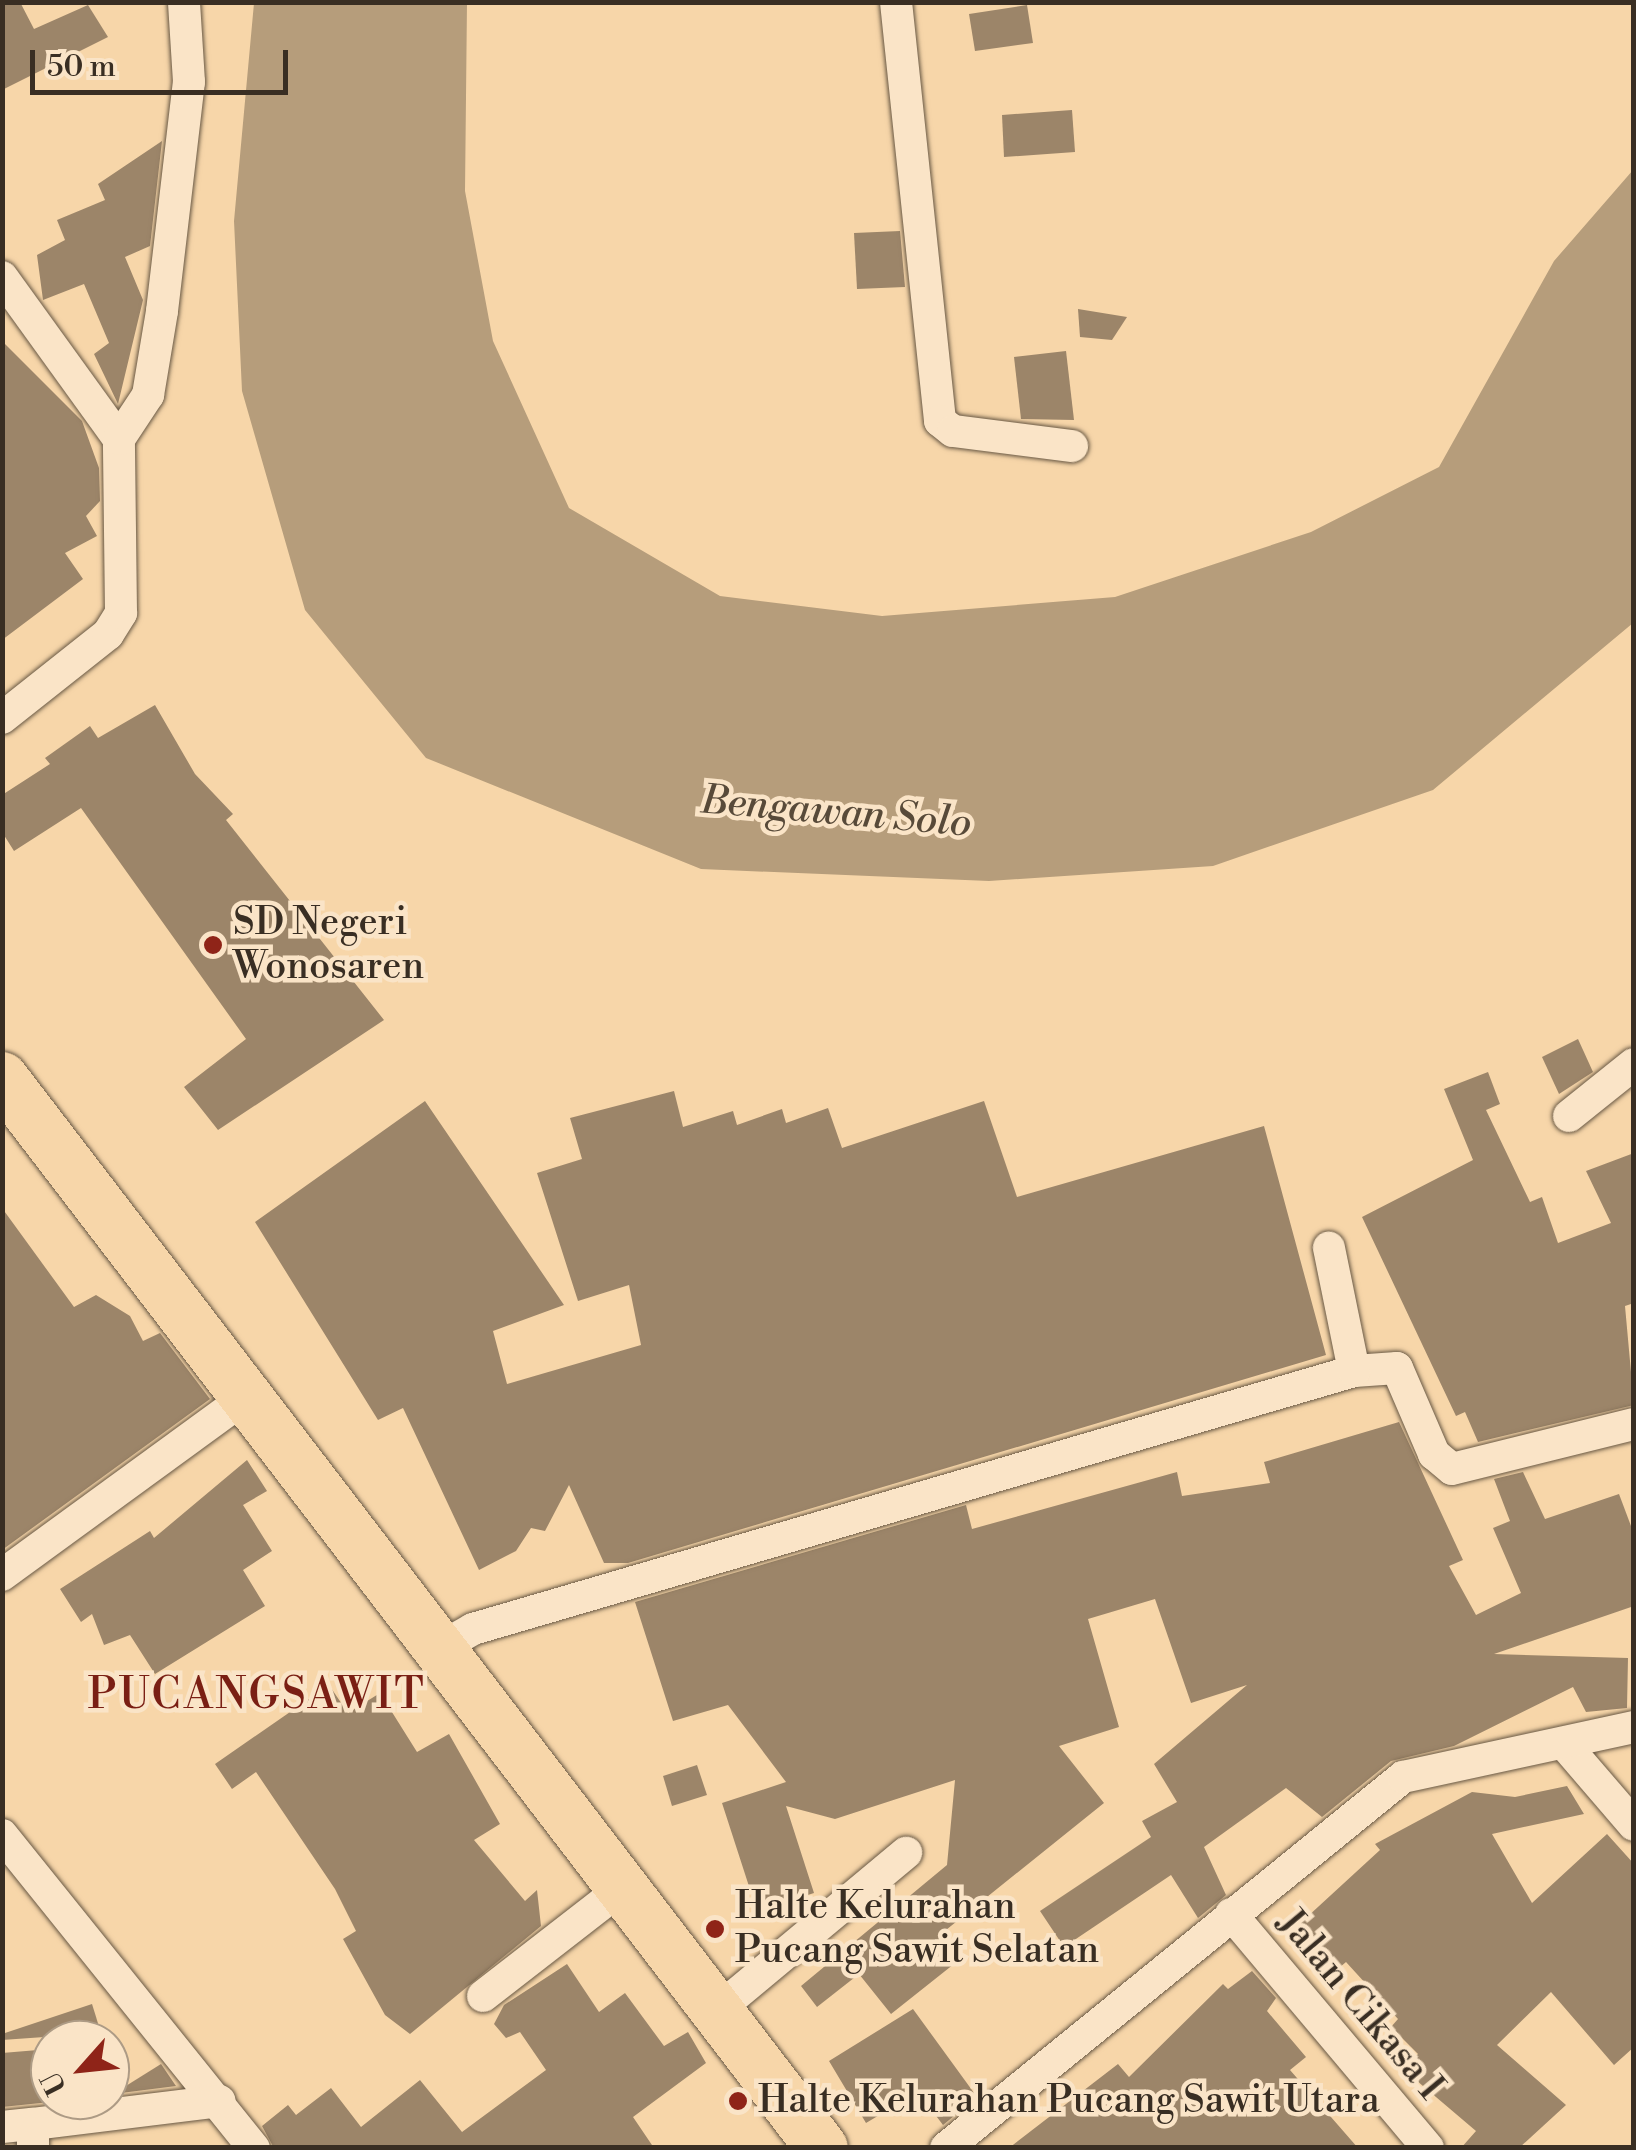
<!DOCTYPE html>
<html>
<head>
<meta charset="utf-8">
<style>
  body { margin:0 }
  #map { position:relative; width:1636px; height:2150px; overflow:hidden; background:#f7d6a9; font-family:"Libre Bodoni",serif }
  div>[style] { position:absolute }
  .water>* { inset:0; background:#b69d7b }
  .building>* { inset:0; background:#9c8569 }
  .roads { filter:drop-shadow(0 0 2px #685844) drop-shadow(0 0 2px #685844) }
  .minor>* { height:32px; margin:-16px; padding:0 16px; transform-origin:16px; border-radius:16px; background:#fae4c7 }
  .primary>* { height:52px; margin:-26px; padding:0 26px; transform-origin:26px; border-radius:26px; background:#f7d6a9 }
  .dots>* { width:28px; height:28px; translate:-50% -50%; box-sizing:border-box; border:5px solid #fae4c7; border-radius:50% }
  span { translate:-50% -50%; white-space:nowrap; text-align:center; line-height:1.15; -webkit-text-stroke:9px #fae4c7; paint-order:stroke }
  .poi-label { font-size:38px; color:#392e23 }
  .left { translate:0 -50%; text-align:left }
  .street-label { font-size:38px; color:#392e23 }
  .water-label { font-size:40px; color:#584a39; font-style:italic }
  .quarter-label { font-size:42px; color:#7a1f14; letter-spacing:2.5px }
  .frame { position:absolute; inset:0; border:5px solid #392e23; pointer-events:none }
  .north { position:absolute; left:30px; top:2020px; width:100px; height:100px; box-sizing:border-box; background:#fae4c7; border:2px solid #ad9b85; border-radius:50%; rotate:243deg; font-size:28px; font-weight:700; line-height:40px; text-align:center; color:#392e23 }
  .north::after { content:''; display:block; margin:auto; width:35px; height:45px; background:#8f2418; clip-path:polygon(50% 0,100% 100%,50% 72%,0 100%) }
  .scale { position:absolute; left:30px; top:50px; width:258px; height:45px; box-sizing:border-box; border:5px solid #392e23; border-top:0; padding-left:12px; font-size:30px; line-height:35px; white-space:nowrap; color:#392e23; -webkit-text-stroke:8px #fae4c7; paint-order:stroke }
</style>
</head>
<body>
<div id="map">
  <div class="water">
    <div style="clip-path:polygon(254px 3px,467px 3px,465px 191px,493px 341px,569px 508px,720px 596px,882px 616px,1115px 597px,1311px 532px,1439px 467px,1554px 261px,1633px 170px,1633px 623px,1433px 790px,1213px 866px,989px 881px,701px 869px,426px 758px,305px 610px,242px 391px,234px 221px)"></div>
  </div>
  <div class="building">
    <div style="clip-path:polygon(2px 2px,20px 2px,34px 29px,88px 5px,108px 37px,2px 90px)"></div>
    <div style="clip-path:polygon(1027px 5px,1033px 43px,975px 51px,969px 14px)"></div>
    <div style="clip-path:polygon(1072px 110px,1075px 152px,1004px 157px,1002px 115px)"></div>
    <div style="clip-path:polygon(162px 141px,150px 246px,125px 257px,143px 300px,118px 404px,94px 354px,109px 343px,84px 284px,43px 300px,37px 255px,65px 240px,57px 220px,105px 200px,98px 184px)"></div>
    <div style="clip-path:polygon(900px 231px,905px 287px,857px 289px,854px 233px)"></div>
    <div style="clip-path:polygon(1078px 309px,1127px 317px,1112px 340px,1080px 337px)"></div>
    <div style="clip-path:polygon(2px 341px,82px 421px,99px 468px,100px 501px,86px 516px,97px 536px,65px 553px,83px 579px,2px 640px)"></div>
    <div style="clip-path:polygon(1066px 351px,1074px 420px,1021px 419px,1014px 357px)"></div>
    <div style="clip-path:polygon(155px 705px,195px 774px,233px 814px,226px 820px,384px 1020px,218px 1130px,184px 1087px,246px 1039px,81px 808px,14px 851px,2px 832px,2px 795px,50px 764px,45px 758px,90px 726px,98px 738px)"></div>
    <div style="clip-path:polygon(1578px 1039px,1593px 1072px,1559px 1094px,1542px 1057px)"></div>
    <div style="clip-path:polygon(1488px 1072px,1500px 1104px,1486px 1110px,1530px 1202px,1542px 1197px,1558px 1243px,1611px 1223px,1586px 1171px,1634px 1153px,1634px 1303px,1625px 1306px,1634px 1405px,1478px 1442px,1465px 1412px,1456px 1416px,1362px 1217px,1473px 1160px,1444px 1089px)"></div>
    <div style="clip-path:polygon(674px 1091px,683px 1127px,733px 1111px,737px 1125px,782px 1109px,786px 1123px,828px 1108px,842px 1148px,984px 1101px,1017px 1197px,1264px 1126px,1326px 1355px,628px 1563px,604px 1563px,569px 1485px,545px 1531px,531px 1528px,516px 1551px,479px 1570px,403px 1408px,378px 1420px,255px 1222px,425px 1101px,564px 1305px,493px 1331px,507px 1384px,641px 1345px,629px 1285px,578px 1301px,537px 1173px,582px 1159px,570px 1118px)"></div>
    <div style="clip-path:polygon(2px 1208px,74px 1307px,96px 1295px,130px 1316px,143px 1341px,160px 1333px,210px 1399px,2px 1550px)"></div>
    <div style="clip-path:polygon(1399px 1422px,1463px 1560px,1449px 1566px,1476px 1615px,1521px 1593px,1493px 1528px,1510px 1521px,1494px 1479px,1523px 1472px,1545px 1519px,1619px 1494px,1634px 1534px,1634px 1606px,1494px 1654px,1628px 1658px,1627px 1708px,1586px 1712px,1573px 1687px,1454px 1746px,1391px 1761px,1322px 1817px,1286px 1788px,1204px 1847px,1226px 1895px,1198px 1918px,1171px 1875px,1064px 1947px,1040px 1911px,1151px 1837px,1142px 1821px,1177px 1802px,1154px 1764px,1247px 1685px,1191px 1703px,1155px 1599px,1088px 1619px,1119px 1727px,1059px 1746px,1104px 1803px,941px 1934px,959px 1960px,891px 2014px,859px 1974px,817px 2007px,801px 1986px,947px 1865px,955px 1780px,835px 1819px,786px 1806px,814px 1893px,757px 1911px,722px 1803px,786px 1782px,728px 1705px,673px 1721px,635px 1602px,966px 1505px,972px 1529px,1177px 1472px,1182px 1496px,1270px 1483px,1264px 1462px)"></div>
    <div style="clip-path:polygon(247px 1460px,267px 1491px,243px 1505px,272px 1551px,243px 1570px,265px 1606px,155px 1674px,130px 1635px,104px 1645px,92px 1614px,81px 1622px,60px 1589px,150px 1531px,154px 1538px)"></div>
    <div style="clip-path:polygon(329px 1685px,348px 1713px,380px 1693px,417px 1752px,449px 1734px,500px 1824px,474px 1840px,525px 1901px,537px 1890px,541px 1926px,410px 2034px,385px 2015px,343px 1939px,356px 1931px,335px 1889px,256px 1772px,232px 1789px,215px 1764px)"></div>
    <div style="clip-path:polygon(697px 1765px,707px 1795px,672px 1806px,663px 1776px)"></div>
    <div style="clip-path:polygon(1567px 1786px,1584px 1814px,1492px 1834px,1532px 1903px,1607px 1834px,1634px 1864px,1634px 2047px,1614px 2065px,1551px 1992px,1497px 2045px,1566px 2105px,1519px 2148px,1461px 2148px,1476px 2131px,1403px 2069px,1418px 2054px,1391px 2027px,1398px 2019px,1346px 1962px,1333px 1973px,1294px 1929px,1380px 1850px,1375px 1844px,1472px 1792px,1515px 1797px)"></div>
    <div style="clip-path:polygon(567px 1964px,599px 2012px,625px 1993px,664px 2046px,688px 2032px,706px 2063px,633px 2117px,654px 2148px,274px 2148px,262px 2126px,288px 2105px,296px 2115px,331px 2088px,361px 2127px,420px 2080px,462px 2132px,546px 2070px,520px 2032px,506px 2038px,494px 2024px,504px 2005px)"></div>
    <div style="clip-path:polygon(1252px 1971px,1276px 1998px,1267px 2011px,1306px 2057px,1290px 2070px,1358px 2148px,1009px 2148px,1118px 2064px,1129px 2077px,1223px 1984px,1228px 1989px)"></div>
    <div style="clip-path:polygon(92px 2004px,101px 2033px,2px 2040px,2px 2034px)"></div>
    <div style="clip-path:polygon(913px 2009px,977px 2097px,943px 2125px,918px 2092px,866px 2123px,829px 2061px)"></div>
    <div style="clip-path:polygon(50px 2049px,50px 2102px,2px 2107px,2px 2053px)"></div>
    <div style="clip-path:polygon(161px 2064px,176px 2086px,113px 2094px)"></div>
  </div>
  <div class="roads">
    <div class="minor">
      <div style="left:896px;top:2px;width:421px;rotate:84deg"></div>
      <div style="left:940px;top:421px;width:16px;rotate:38deg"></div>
      <div style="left:953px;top:431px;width:120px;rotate:7.2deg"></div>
      <div style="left:2px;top:277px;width:200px;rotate:54.2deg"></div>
      <div style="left:2px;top:718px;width:135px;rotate:-38.4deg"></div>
      <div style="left:108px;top:634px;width:25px;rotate:-58deg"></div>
      <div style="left:121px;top:613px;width:174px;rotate:-90.7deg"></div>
      <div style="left:119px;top:439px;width:53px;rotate:-56.6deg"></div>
      <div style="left:148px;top:395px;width:85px;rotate:-80.5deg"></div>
      <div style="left:162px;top:311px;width:231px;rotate:-83.3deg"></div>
      <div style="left:189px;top:82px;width:80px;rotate:-93.6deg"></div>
      <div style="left:1569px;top:1116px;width:83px;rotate:-38.7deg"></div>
      <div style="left:1354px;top:1371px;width:43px;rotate:-4deg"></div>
      <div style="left:1397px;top:1368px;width:94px;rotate:66.7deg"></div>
      <div style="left:1434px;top:1454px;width:23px;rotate:40deg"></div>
      <div style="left:1452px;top:1469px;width:187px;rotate:-13.9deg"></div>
      <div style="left:2px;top:1575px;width:302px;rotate:-36.1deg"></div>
      <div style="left:438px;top:1649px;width:40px;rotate:-29.7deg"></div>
      <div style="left:473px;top:1629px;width:918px;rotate:-16.32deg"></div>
      <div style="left:1354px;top:1371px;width:126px;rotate:-101.5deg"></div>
      <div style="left:1566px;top:1746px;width:104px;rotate:49.3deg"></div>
      <div style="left:2px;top:1835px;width:402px;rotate:51.2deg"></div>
      <div style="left:1231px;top:1914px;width:306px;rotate:49.9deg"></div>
      <div style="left:483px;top:1996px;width:175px;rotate:-37.8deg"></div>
      <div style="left:715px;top:2012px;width:249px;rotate:-39.8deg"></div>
      <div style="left:33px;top:2124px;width:188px;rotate:-7deg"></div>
      <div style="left:2px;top:2127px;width:31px;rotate:-6deg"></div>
      <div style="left:33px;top:2124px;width:24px;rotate:90deg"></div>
      <div style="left:946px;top:2148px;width:589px;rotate:-39.07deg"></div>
      <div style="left:1403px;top:1777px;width:236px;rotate:-12.2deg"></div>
    </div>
    <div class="primary">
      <div style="left:2px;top:1078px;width:1348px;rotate:52.54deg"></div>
    </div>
  </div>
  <div class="dots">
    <div style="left:213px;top:945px;background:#8f2418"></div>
    <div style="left:715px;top:1929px;background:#8f2418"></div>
    <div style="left:738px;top:2101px;background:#8f2418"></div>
  </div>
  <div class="poi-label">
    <span class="left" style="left:233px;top:945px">SD Negeri<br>Wonosaren</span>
    <span class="left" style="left:735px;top:1929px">Halte Kelurahan<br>Pucang Sawit Selatan</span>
    <span class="left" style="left:758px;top:2101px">Halte Kelurahan Pucang Sawit Utara</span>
  </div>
  <div class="street-label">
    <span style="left:1360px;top:2005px;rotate:50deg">Jalan Cikasa I</span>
  </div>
  <div class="water-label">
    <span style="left:836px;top:812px;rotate:5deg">Bengawan Solo</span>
  </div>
  <div class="quarter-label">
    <span style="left:257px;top:1696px">PUCANGSAWIT</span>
  </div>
  <div class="frame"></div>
  <div class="north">U</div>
  <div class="scale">50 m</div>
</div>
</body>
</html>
